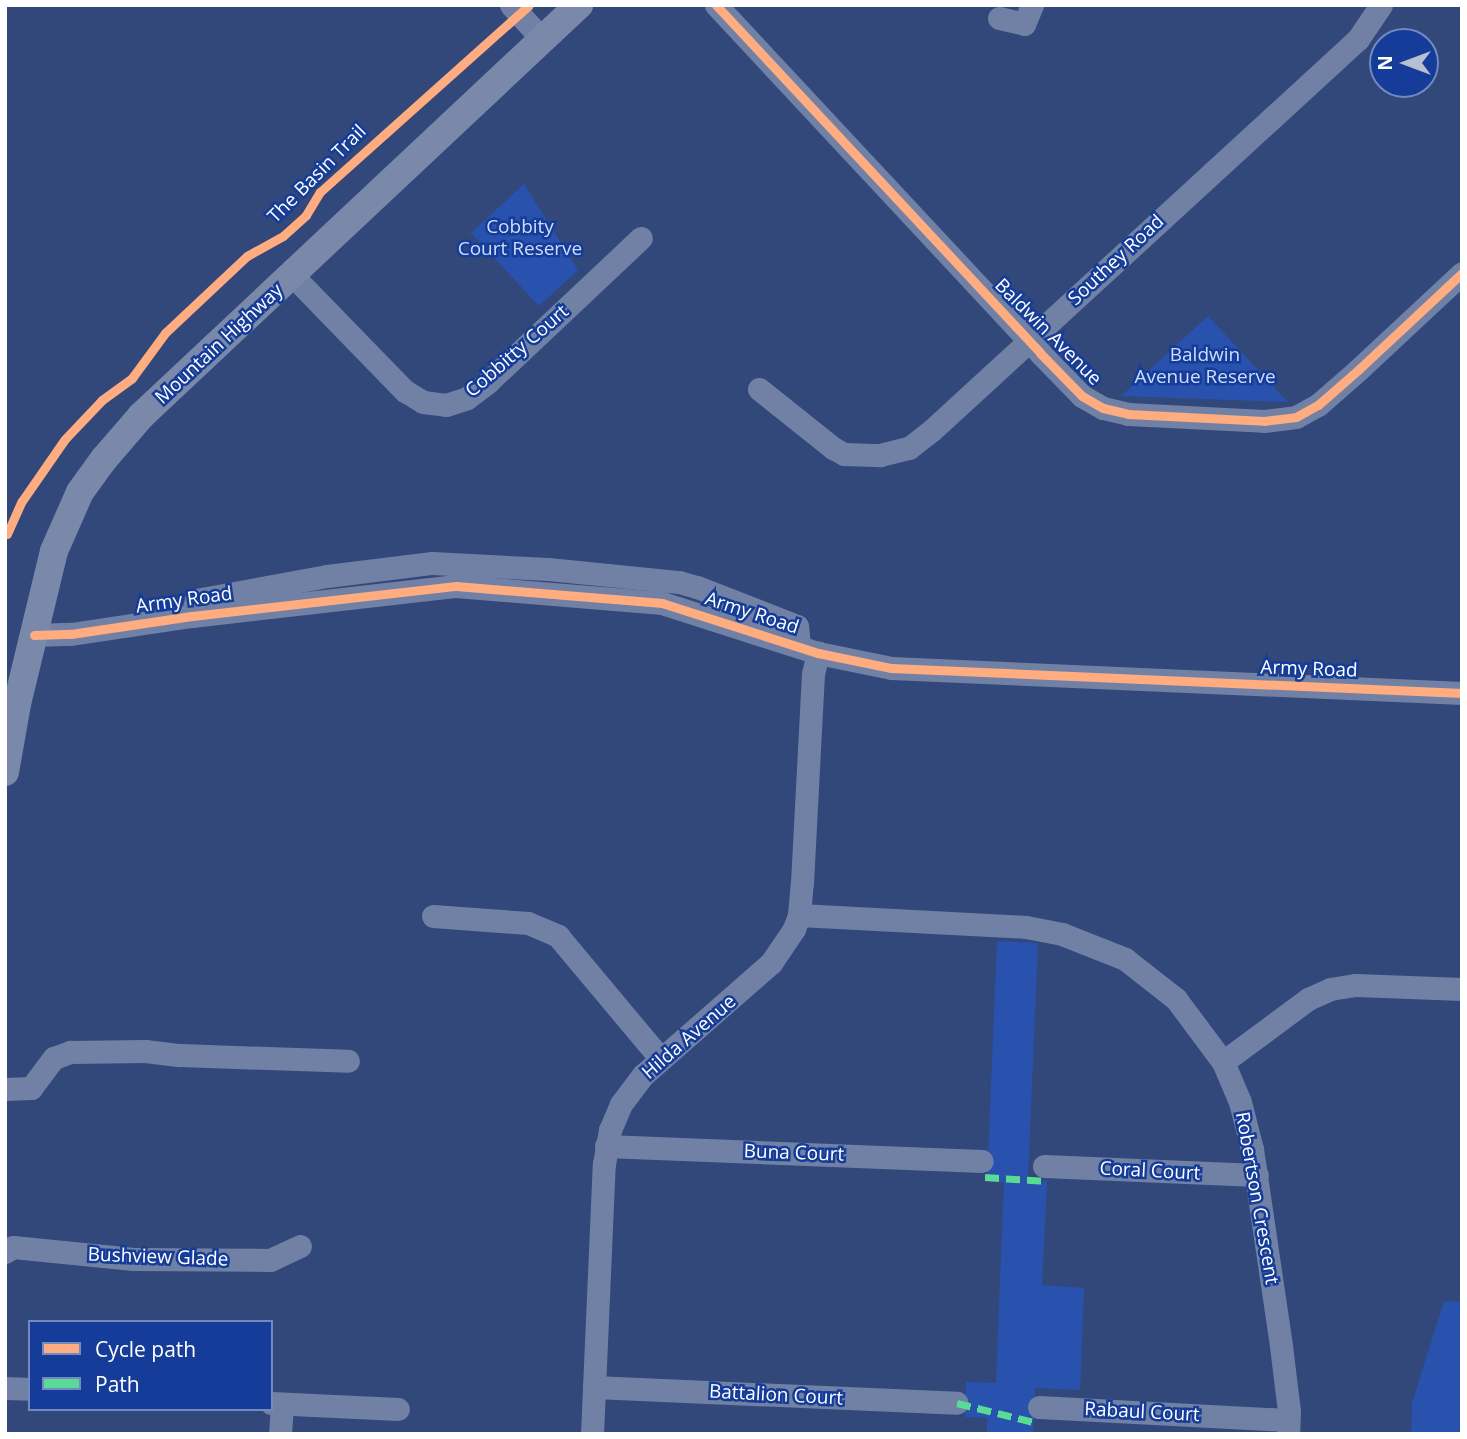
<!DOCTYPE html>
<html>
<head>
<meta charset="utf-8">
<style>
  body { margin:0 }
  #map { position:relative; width:1467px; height:1439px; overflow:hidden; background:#32487a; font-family:"Open Sans",sans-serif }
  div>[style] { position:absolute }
  .green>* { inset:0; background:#2952ae }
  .minor>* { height:23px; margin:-11.5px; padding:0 11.5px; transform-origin:11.5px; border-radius:11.5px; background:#7181a5 }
  .major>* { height:28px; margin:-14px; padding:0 14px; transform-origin:14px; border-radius:14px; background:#7a89aa }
  .quiet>* { height:7px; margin-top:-3.5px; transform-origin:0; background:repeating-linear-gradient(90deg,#5adb95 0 14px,transparent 0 21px) }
  .cycleway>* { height:9px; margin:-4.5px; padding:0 4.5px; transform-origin:4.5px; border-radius:4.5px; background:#ffac80 }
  span { translate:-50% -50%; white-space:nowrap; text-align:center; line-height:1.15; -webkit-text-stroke:5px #143c98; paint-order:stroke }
  .street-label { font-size:19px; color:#fff }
  .park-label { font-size:19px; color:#cfddfd }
  .frame { position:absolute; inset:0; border:7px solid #fff; pointer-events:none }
  .legend { position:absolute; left:28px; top:1320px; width:245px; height:91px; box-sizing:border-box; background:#143c98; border:2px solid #728ac1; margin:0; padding:9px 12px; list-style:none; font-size:21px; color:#fff }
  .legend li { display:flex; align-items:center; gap:14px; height:35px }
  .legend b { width:35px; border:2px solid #728ac1 }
  .north { position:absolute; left:1369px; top:28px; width:70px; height:70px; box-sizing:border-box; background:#143c98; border:2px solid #728ac1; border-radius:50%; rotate:270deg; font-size:19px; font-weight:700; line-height:28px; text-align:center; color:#fff }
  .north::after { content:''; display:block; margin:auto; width:24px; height:32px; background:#b7bfd0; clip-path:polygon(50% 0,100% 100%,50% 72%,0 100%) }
</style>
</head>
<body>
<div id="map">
  <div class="green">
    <div style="clip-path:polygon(524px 184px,578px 270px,539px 306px,471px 233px)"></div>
    <div style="clip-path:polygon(1208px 316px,1288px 402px,1121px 396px)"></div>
    <div style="clip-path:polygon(997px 941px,1038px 943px,1028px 1179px,1047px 1181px,1042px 1285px,1084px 1288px,1080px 1390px,1035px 1388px,1033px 1434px,987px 1434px,987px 1418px,965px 1417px,966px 1382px,996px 1383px,1004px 1182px,987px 1181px)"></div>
    <div style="clip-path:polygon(1444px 1301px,1462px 1302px,1462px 1434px,1411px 1434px,1412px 1403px)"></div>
  </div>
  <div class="minor">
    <div style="left:511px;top:5px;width:46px;rotate:47.6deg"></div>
    <div style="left:716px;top:5px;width:475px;rotate:47deg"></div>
    <div style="left:1040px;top:353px;width:60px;rotate:45.7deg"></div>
    <div style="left:1082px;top:396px;width:24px;rotate:30deg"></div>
    <div style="left:1103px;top:408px;width:26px;rotate:13deg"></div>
    <div style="left:1128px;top:414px;width:136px;rotate:2.9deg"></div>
    <div style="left:1264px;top:421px;width:32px;rotate:-7deg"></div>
    <div style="left:1296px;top:417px;width:25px;rotate:-29deg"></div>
    <div style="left:1318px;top:405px;width:53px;rotate:-41.2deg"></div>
    <div style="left:1358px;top:370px;width:142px;rotate:-43deg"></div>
    <div style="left:999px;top:18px;width:26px;rotate:13deg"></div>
    <div style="left:1024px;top:24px;width:21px;rotate:-67deg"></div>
    <div style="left:293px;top:276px;width:161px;rotate:45.8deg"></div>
    <div style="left:405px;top:391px;width:21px;rotate:31deg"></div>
    <div style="left:423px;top:402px;width:23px;rotate:7deg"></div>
    <div style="left:446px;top:405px;width:22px;rotate:-18deg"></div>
    <div style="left:467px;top:398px;width:26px;rotate:-37deg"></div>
    <div style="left:488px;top:382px;width:210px;rotate:-43.3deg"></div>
    <div style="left:759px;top:389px;width:95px;rotate:38.6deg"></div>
    <div style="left:833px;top:448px;width:13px;rotate:29deg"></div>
    <div style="left:844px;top:454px;width:36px;rotate:2deg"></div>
    <div style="left:880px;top:455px;width:30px;rotate:-14deg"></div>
    <div style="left:909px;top:448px;width:28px;rotate:-38deg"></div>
    <div style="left:931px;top:431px;width:580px;rotate:-42.55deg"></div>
    <div style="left:1358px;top:39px;width:41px;rotate:-55.9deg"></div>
    <div style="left:192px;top:616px;width:16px;rotate:-76deg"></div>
    <div style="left:196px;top:600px;width:133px;rotate:-10.4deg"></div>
    <div style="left:327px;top:576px;width:106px;rotate:-7.1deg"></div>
    <div style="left:432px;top:563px;width:116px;rotate:3deg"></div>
    <div style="left:548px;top:569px;width:132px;rotate:5.7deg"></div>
    <div style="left:679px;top:582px;width:19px;rotate:16deg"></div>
    <div style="left:697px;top:587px;width:107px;rotate:21.3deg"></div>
    <div style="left:797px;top:626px;width:20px;rotate:84deg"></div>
    <div style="left:34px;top:635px;width:37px;rotate:-2deg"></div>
    <div style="left:71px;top:634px;width:122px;rotate:-8.5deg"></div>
    <div style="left:192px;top:616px;width:266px;rotate:-6.5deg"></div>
    <div style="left:456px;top:586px;width:207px;rotate:4.7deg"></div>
    <div style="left:662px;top:603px;width:164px;rotate:17.8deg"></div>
    <div style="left:818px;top:653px;width:75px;rotate:11.6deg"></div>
    <div style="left:891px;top:668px;width:572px;rotate:2.51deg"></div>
    <div style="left:799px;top:915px;width:227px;rotate:3deg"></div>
    <div style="left:1026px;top:927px;width:37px;rotate:11deg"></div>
    <div style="left:1062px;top:934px;width:68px;rotate:21.6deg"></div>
    <div style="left:1125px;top:959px;width:65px;rotate:38.1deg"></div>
    <div style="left:1176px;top:999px;width:79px;rotate:53.3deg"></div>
    <div style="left:1223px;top:1062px;width:43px;rotate:67deg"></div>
    <div style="left:1240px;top:1102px;width:49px;rotate:75.7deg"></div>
    <div style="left:1252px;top:1149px;width:199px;rotate:81.6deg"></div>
    <div style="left:1281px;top:1346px;width:65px;rotate:83deg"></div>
    <div style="left:1289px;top:1411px;width:23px;rotate:92deg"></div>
    <div style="left:433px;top:916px;width:95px;rotate:4.2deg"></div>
    <div style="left:528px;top:923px;width:33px;rotate:23deg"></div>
    <div style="left:558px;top:936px;width:160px;rotate:50.1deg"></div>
    <div style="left:1223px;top:1062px;width:106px;rotate:-36.5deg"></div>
    <div style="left:1308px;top:999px;width:24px;rotate:-24deg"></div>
    <div style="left:1330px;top:989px;width:26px;rotate:-9deg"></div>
    <div style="left:1356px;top:985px;width:106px;rotate:2.2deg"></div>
    <div style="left:5px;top:1089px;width:26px;rotate:-2deg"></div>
    <div style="left:31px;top:1088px;width:38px;rotate:-53deg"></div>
    <div style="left:54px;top:1058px;width:17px;rotate:-21deg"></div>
    <div style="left:70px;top:1052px;width:75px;rotate:-0.8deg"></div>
    <div style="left:145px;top:1051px;width:35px;rotate:7deg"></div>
    <div style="left:180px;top:1055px;width:168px;rotate:2deg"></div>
    <div style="left:606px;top:1146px;width:376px;rotate:2.3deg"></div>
    <div style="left:1044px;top:1166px;width:213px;rotate:2.4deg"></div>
    <div style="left:5px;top:1252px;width:9px;rotate:-32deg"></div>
    <div style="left:13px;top:1247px;width:121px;rotate:5.7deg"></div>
    <div style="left:133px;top:1259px;width:137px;rotate:0.4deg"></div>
    <div style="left:270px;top:1260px;width:33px;rotate:-25deg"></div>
    <div style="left:594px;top:1387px;width:363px;rotate:2.5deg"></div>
    <div style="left:5px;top:1388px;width:25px;rotate:2deg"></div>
    <div style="left:271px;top:1403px;width:127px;rotate:2.7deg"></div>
    <div style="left:1039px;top:1407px;width:249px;rotate:3deg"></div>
    <div style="left:280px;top:1434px;width:30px;rotate:-86deg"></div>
    <div style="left:592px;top:1434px;width:270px;rotate:-87.5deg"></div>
    <div style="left:604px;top:1164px;width:35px;rotate:-80deg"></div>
    <div style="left:610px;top:1130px;width:28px;rotate:-67deg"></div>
    <div style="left:621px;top:1104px;width:36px;rotate:-53deg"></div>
    <div style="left:643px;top:1075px;width:170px;rotate:-41.2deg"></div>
    <div style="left:771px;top:963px;width:41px;rotate:-55.9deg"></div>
    <div style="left:794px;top:929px;width:15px;rotate:-70deg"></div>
    <div style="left:799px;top:915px;width:32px;rotate:-85deg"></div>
    <div style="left:802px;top:883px;width:209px;rotate:-87deg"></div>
    <div style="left:813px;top:674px;width:22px;rotate:-77deg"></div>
  </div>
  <div class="major">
    <div style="left:5px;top:772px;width:69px;rotate:-80deg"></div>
    <div style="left:17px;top:704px;width:157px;rotate:-76.4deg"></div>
    <div style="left:54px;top:551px;width:64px;rotate:-66.2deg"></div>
    <div style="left:80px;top:492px;width:41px;rotate:-54deg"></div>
    <div style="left:104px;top:459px;width:57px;rotate:-49.3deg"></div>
    <div style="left:141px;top:416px;width:601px;rotate:-43.18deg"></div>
  </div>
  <div class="quiet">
    <div style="left:985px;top:1177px;width:62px;rotate:3.7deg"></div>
    <div style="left:957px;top:1403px;width:79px;rotate:13.9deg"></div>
  </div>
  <div class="cycleway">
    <div style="left:716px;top:5px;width:475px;rotate:47deg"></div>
    <div style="left:1040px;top:353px;width:60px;rotate:45.7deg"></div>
    <div style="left:1082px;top:396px;width:24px;rotate:30deg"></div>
    <div style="left:1103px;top:408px;width:26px;rotate:13deg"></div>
    <div style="left:1128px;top:414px;width:136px;rotate:2.9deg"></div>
    <div style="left:1264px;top:421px;width:32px;rotate:-7deg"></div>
    <div style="left:1296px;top:417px;width:25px;rotate:-29deg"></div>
    <div style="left:1318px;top:405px;width:53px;rotate:-41.2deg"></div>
    <div style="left:1358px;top:370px;width:142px;rotate:-43deg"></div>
    <div style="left:7px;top:534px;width:36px;rotate:-66deg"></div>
    <div style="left:22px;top:501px;width:75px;rotate:-55.3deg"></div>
    <div style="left:65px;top:439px;width:54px;rotate:-46.5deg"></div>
    <div style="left:102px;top:400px;width:37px;rotate:-36deg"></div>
    <div style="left:132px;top:378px;width:56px;rotate:-53.7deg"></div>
    <div style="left:165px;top:333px;width:112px;rotate:-43.2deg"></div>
    <div style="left:247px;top:256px;width:41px;rotate:-29.1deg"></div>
    <div style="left:283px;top:236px;width:31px;rotate:-42deg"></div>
    <div style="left:306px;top:215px;width:27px;rotate:-59deg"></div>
    <div style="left:320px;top:192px;width:280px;rotate:-41.8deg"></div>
    <div style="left:34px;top:635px;width:37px;rotate:-2deg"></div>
    <div style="left:71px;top:634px;width:122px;rotate:-8.5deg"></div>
    <div style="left:192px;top:616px;width:266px;rotate:-6.5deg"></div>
    <div style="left:456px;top:586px;width:207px;rotate:4.7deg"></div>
    <div style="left:662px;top:603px;width:164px;rotate:17.8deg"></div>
    <div style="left:818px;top:653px;width:75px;rotate:11.6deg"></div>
    <div style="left:891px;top:668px;width:572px;rotate:2.51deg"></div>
  </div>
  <div class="street-label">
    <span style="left:317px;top:174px;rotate:-45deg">The Basin Trail</span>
    <span style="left:1116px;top:260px;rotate:-43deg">Southey Road</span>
    <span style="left:1048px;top:332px;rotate:45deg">Baldwin Avenue</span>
    <span style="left:219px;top:344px;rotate:-43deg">Mountain Highway</span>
    <span style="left:517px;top:351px;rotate:-41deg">Cobbitty Court</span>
    <span style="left:184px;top:600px;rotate:-8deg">Army Road</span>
    <span style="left:752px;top:613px;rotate:18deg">Army Road</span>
    <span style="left:1309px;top:669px;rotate:2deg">Army Road</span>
    <span style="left:689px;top:1037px;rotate:-41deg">Hilda Avenue</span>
    <span style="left:794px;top:1153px;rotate:2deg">Buna Court</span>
    <span style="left:1150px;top:1171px;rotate:3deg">Coral Court</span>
    <span style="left:1257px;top:1198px;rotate:80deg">Robertson Crescent</span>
    <span style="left:158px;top:1257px;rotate:2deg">Bushview Glade</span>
    <span style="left:776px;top:1395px;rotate:3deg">Battalion Court</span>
    <span style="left:1142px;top:1412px;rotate:3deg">Rabaul Court</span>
  </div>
  <div class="park-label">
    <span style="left:520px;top:238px">Cobbity<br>Court Reserve</span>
    <span style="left:1205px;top:366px">Baldwin<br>Avenue Reserve</span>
  </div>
  <div class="frame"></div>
  <ul class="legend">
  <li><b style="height:9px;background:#ffac80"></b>Cycle path</li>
  <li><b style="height:9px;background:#5adb95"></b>Path</li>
  </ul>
  <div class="north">N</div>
</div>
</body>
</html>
